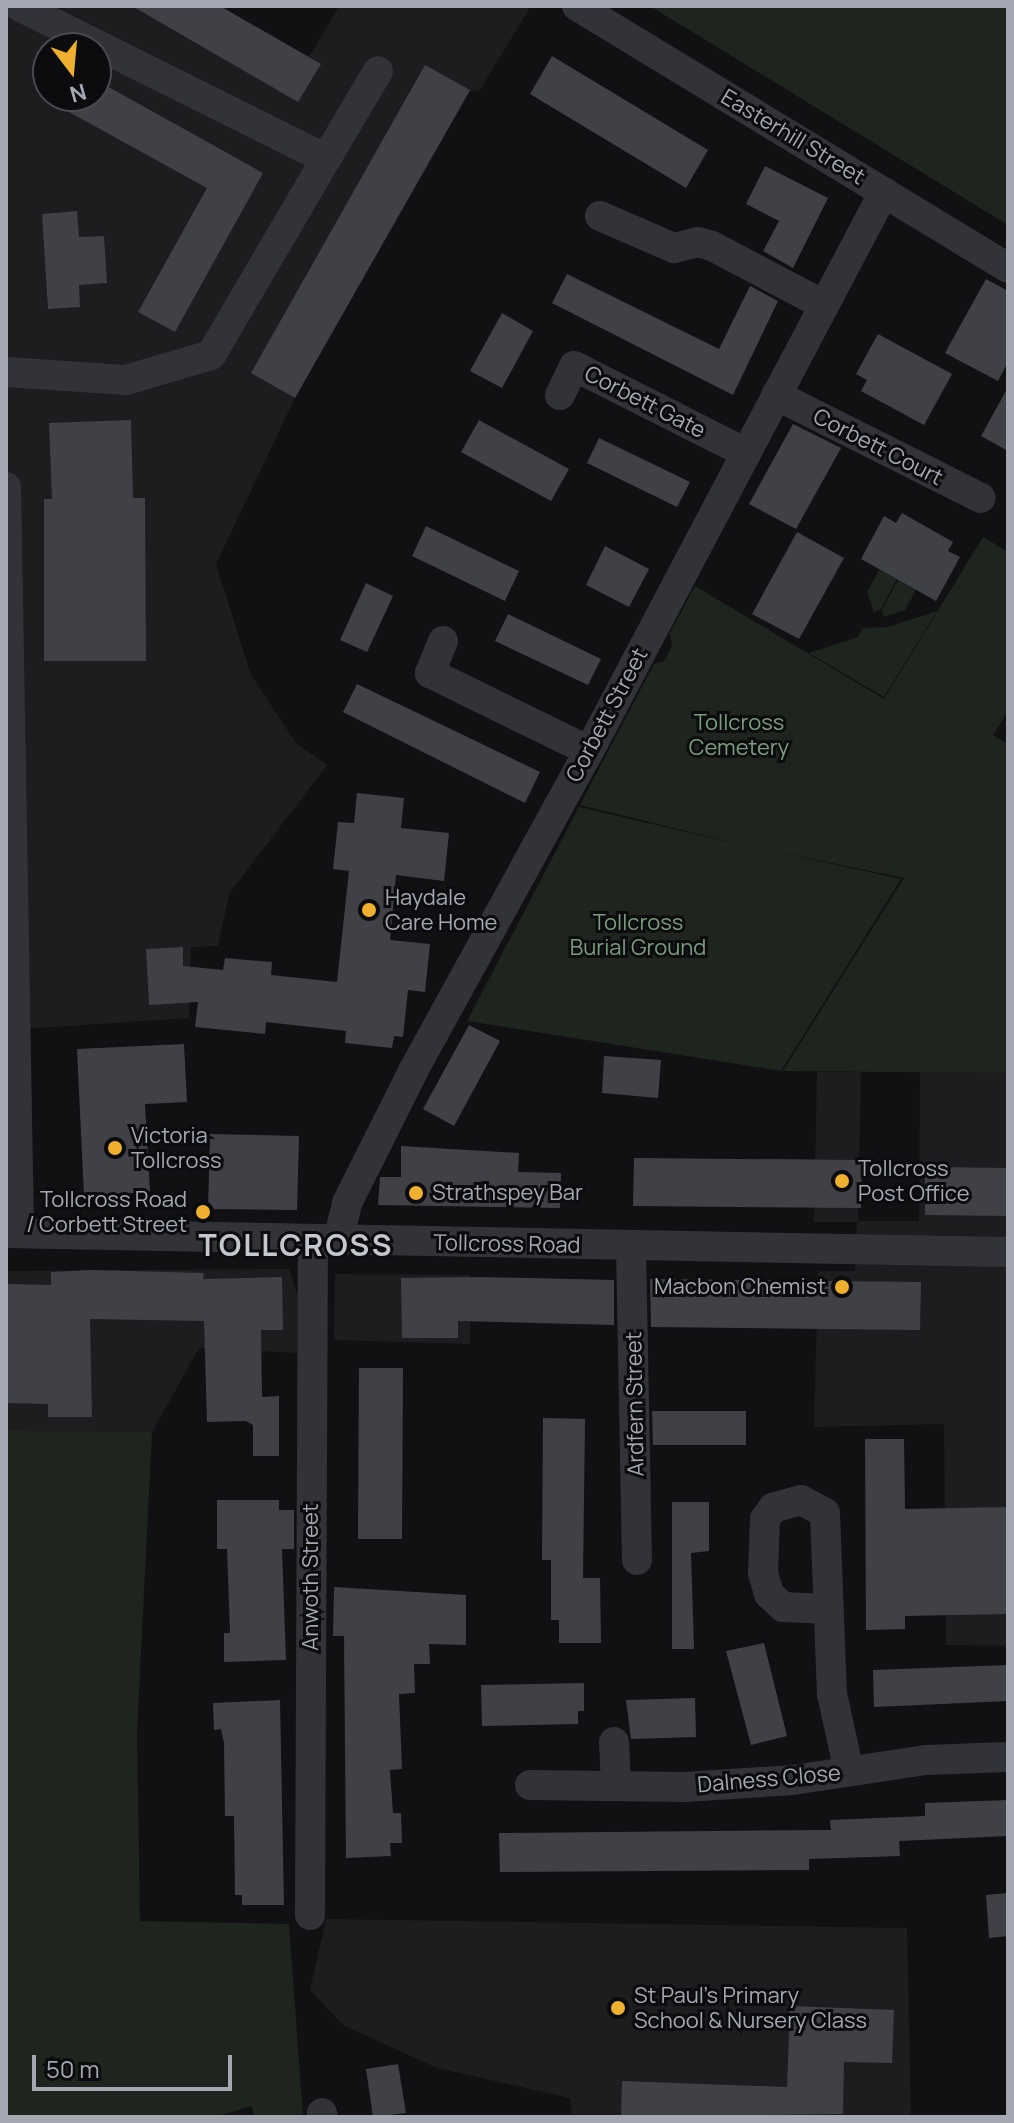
<!DOCTYPE html>
<html>
<head>
<meta charset="utf-8">
<style>
  body { margin:0 }
  #map { position:relative; width:1014px; height:2123px; overflow:hidden; background:#111113; font-family:Manrope,sans-serif }
  div>[style] { position:absolute }
  .built>* { inset:0; background:#1d1d20 }
  .green>* { inset:0; background:#1e251f }
  .building>* { inset:0; background:#404146 }
  .minor>* { height:30px; margin:-15px; padding:0 15px; transform-origin:15px; border-radius:15px; background:#323338 }
  .dots>* { width:22px; height:22px; translate:-50% -50%; box-sizing:border-box; border:4px solid #0c0c0e; border-radius:50% }
  span { translate:-50% -50%; white-space:nowrap; text-align:center; line-height:1.15; -webkit-text-stroke:6px #0c0c0e; paint-order:stroke }
  .street-label { font-size:22px; color:#a3a8b3 }
  .park-label { font-size:22px; color:#7a9e7d }
  .poi-label { font-size:22px; color:#a3a8b3 }
  .left { translate:0 -50%; text-align:left }
  .right { translate:-100% -50%; text-align:right }
  .district-label { font-size:30px; color:#c4c7cf; font-weight:700; letter-spacing:2px }
  .frame { position:absolute; inset:0; border:8px solid #a3a8b3; pointer-events:none }
  .north { position:absolute; left:32px; top:32px; width:80px; height:80px; box-sizing:border-box; background:#0c0c0e; border:2px solid #484a50; border-radius:50%; rotate:164deg; font-size:22px; font-weight:700; line-height:32px; text-align:center; color:#a3a8b3 }
  .north::after { content:''; display:block; margin:auto; width:28px; height:36px; background:#eeb02e; clip-path:polygon(50% 0,100% 100%,50% 72%,0 100%) }
  .scale { position:absolute; left:32px; top:2055px; width:200px; height:36px; box-sizing:border-box; border:4px solid #a3a8b3; border-top:0; padding-left:10px; font-size:24px; line-height:28px; white-space:nowrap; color:#a3a8b3; -webkit-text-stroke:6px #0c0c0e; paint-order:stroke }
</style>
</head>
<body>
<div id="map">
  <div class="built">
    <div style="clip-path:polygon(evenodd,6px 6px,220px 6px,309px 57px,339px 6px,531px 6px,480px 90px,470px 91px,295px 398px,216px 564px,251px 675px,296px 743px,327px 765px,229px 894px,218px 946px,191px 947px,189px 1018px,6px 1030px,6px 6px,48px 48px,96px 48px,96px 96px,48px 96px,48px 48px)"></div>
    <div style="clip-path:polygon(817px 1072px,861px 1072px,858px 1221px,919px 1221px,920px 1072px,1008px 1073px,1008px 1646px,946px 1645px,944px 1424px,814px 1427px,818px 1271px,855px 1271px,857px 1222px,814px 1222px)"></div>
    <div style="clip-path:polygon(289px 1269px,299px 1300px,297px 1353px,199px 1348px,152px 1432px,6px 1430px,6px 1271px)"></div>
    <div style="clip-path:polygon(335px 1274px,470px 1275px,470px 1344px,334px 1340px)"></div>
    <div style="clip-path:polygon(326px 1919px,907px 1928px,911px 2117px,572px 2117px,570px 2098px,437px 2068px,343px 2025px,310px 1990px)"></div>
  </div>
  <div class="green">
    <div style="clip-path:polygon(650px 6px,1008px 6px,1008px 225px)"></div>
    <div style="clip-path:polygon(983px 537px,1008px 552px,1008px 711px,993px 735px,1008px 744px,1008px 1073px,783px 1071px,904px 878px,760px 848px,901px 879px,781px 1071px,467px 1021px,579px 807px,755px 848px,580px 805px,654px 664px,664px 661px,672px 646px,670px 633px,695px 586px,884px 699px)"></div>
    <div style="clip-path:polygon(879px 570px,897px 579px,881px 609px,874px 612px,867px 592px)"></div>
    <div style="clip-path:polygon(898px 580px,916px 590px,905px 610px,884px 617px,882px 610px)"></div>
    <div style="clip-path:polygon(937px 611px,884px 697px,809px 653px,858px 637px,863px 628px,888px 627px)"></div>
    <div style="clip-path:polygon(6px 1430px,152px 1432px,137px 1732px,140px 1921px,289px 1924px,303px 2117px,255px 2117px,251px 2106px,216px 2117px,6px 2117px)"></div>
  </div>
  <div class="building">
    <div style="clip-path:polygon(132px 6px,220px 6px,321px 64px,298px 102px)"></div>
    <div style="clip-path:polygon(552px 56px,708px 150px,686px 188px,530px 94px)"></div>
    <div style="clip-path:polygon(425px 65px,470px 90px,295px 398px,251px 373px)"></div>
    <div style="clip-path:polygon(96px 80px,263px 173px,175px 332px,138px 312px,207px 188px,40px 96px,96px 96px)"></div>
    <div style="clip-path:polygon(765px 166px,828px 198px,793px 268px,763px 251px,779px 221px,746px 204px)"></div>
    <div style="clip-path:polygon(77px 211px,79px 237px,104px 236px,107px 283px,79px 285px,80px 307px,48px 309px,42px 214px)"></div>
    <div style="clip-path:polygon(567px 274px,719px 349px,750px 286px,778px 301px,733px 395px,552px 303px)"></div>
    <div style="clip-path:polygon(986px 279px,1008px 291px,1008px 362px,998px 381px,945px 353px)"></div>
    <div style="clip-path:polygon(502px 313px,533px 331px,502px 388px,470px 371px)"></div>
    <div style="clip-path:polygon(878px 334px,952px 374px,924px 425px,861px 391px,867px 380px,856px 374px)"></div>
    <div style="clip-path:polygon(1008px 387px,1008px 451px,981px 436px)"></div>
    <div style="clip-path:polygon(131px 420px,133px 498px,145px 498px,146px 661px,44px 661px,44px 499px,52px 499px,49px 423px)"></div>
    <div style="clip-path:polygon(479px 420px,569px 469px,551px 501px,461px 452px)"></div>
    <div style="clip-path:polygon(793px 424px,841px 448px,796px 529px,749px 504px)"></div>
    <div style="clip-path:polygon(599px 438px,690px 482px,677px 507px,587px 463px)"></div>
    <div style="clip-path:polygon(902px 513px,953px 542px,948px 551px,960px 557px,936px 601px,861px 559px,884px 516px,896px 523px)"></div>
    <div style="clip-path:polygon(426px 526px,519px 571px,505px 601px,412px 556px)"></div>
    <div style="clip-path:polygon(797px 532px,844px 558px,799px 639px,752px 614px)"></div>
    <div style="clip-path:polygon(605px 546px,649px 569px,629px 607px,586px 585px)"></div>
    <div style="clip-path:polygon(366px 583px,393px 596px,367px 652px,340px 640px)"></div>
    <div style="clip-path:polygon(508px 614px,601px 659px,588px 685px,495px 641px)"></div>
    <div style="clip-path:polygon(357px 684px,540px 772px,525px 803px,343px 712px)"></div>
    <div style="clip-path:polygon(357px 793px,404px 798px,401px 828px,449px 833px,444px 881px,396px 875px,390px 940px,430px 944px,425px 992px,408px 990px,403px 1037px,394px 1036px,392px 1048px,345px 1043px,346px 1031px,266px 1022px,265px 1034px,195px 1027px,198px 1002px,149px 1005px,146px 949px,183px 947px,183px 966px,223px 970px,225px 958px,272px 962px,271px 975px,337px 982px,349px 871px,333px 869px,338px 822px,354px 823px)"></div>
    <div style="clip-path:polygon(469px 1025px,500px 1041px,454px 1126px,423px 1109px)"></div>
    <div style="clip-path:polygon(184px 1044px,187px 1102px,145px 1104px,150px 1192px,84px 1196px,77px 1049px)"></div>
    <div style="clip-path:polygon(604px 1056px,661px 1060px,658px 1098px,602px 1093px)"></div>
    <div style="clip-path:polygon(210px 1134px,299px 1136px,297px 1210px,208px 1209px)"></div>
    <div style="clip-path:polygon(401px 1146px,519px 1153px,518px 1172px,561px 1173px,560px 1208px,378px 1205px,380px 1177px,401px 1177px)"></div>
    <div style="clip-path:polygon(634px 1158px,862px 1160px,861px 1208px,633px 1206px)"></div>
    <div style="clip-path:polygon(925px 1167px,1008px 1168px,1008px 1216px,925px 1215px)"></div>
    <div style="clip-path:polygon(91px 1270px,204px 1273px,203px 1279px,282px 1277px,283px 1330px,261px 1330px,262px 1397px,279px 1396px,279px 1456px,253px 1456px,253px 1425px,246px 1421px,207px 1422px,204px 1321px,90px 1319px,92px 1417px,48px 1417px,48px 1404px,6px 1403px,6px 1284px,51px 1285px,51px 1272px)"></div>
    <div style="clip-path:polygon(481px 1277px,614px 1280px,614px 1325px,458px 1321px,458px 1338px,402px 1338px,401px 1278px)"></div>
    <div style="clip-path:polygon(650px 1279px,921px 1282px,920px 1330px,651px 1327px)"></div>
    <div style="clip-path:polygon(359px 1368px,403px 1368px,402px 1539px,358px 1539px)"></div>
    <div style="clip-path:polygon(652px 1411px,746px 1411px,746px 1445px,653px 1445px)"></div>
    <div style="clip-path:polygon(543px 1418px,585px 1419px,583px 1578px,600px 1578px,601px 1643px,559px 1643px,559px 1620px,551px 1620px,551px 1560px,542px 1560px)"></div>
    <div style="clip-path:polygon(865px 1439px,904px 1439px,905px 1509px,1008px 1507px,1008px 1614px,905px 1616px,905px 1629px,866px 1630px)"></div>
    <div style="clip-path:polygon(217px 1500px,279px 1500px,279px 1510px,294px 1510px,294px 1549px,282px 1549px,286px 1660px,224px 1662px,224px 1633px,230px 1633px,227px 1549px,217px 1549px)"></div>
    <div style="clip-path:polygon(672px 1502px,709px 1502px,709px 1551px,691px 1553px,694px 1649px,672px 1649px)"></div>
    <div style="clip-path:polygon(334px 1587px,466px 1595px,466px 1645px,429px 1644px,430px 1664px,414px 1664px,415px 1693px,399px 1694px,402px 1769px,390px 1770px,393px 1813px,401px 1813px,402px 1843px,390px 1843px,391px 1856px,346px 1858px,344px 1636px,333px 1636px)"></div>
    <div style="clip-path:polygon(764px 1643px,787px 1736px,751px 1745px,726px 1651px)"></div>
    <div style="clip-path:polygon(1008px 1665px,1008px 1701px,874px 1707px,873px 1670px)"></div>
    <div style="clip-path:polygon(584px 1683px,584px 1711px,578px 1711px,578px 1724px,482px 1726px,481px 1685px)"></div>
    <div style="clip-path:polygon(695px 1698px,696px 1737px,631px 1739px,626px 1700px)"></div>
    <div style="clip-path:polygon(280px 1700px,284px 1905px,242px 1905px,242px 1895px,235px 1895px,234px 1816px,225px 1816px,224px 1743px,221px 1729px,214px 1730px,213px 1703px)"></div>
    <div style="clip-path:polygon(1008px 1800px,1008px 1836px,899px 1841px,900px 1856px,809px 1859px,809px 1870px,500px 1872px,499px 1833px,831px 1830px,830px 1820px,925px 1816px,925px 1803px)"></div>
    <div style="clip-path:polygon(1008px 1893px,1008px 1936px,989px 1938px,986px 1895px)"></div>
    <div style="clip-path:polygon(790px 2006px,894px 2010px,892px 2063px,844px 2062px,843px 2114px,621px 2117px,622px 2081px,787px 2087px)"></div>
    <div style="clip-path:polygon(398px 2064px,406px 2113px,373px 2117px,366px 2069px)"></div>
  </div>
  <div class="minor">
    <div style="left:577px;top:6px;width:504px;rotate:31.29deg"></div>
    <div style="left:326px;top:159px;width:102px;rotate:-59.4deg"></div>
    <div style="left:600px;top:216px;width:81px;rotate:23.4deg"></div>
    <div style="left:674px;top:248px;width:25px;rotate:-14deg"></div>
    <div style="left:698px;top:242px;width:15px;rotate:16deg"></div>
    <div style="left:712px;top:246px;width:127px;rotate:27.8deg"></div>
    <div style="left:6px;top:372px;width:120px;rotate:3.8deg"></div>
    <div style="left:126px;top:380px;width:89px;rotate:-16.4deg"></div>
    <div style="left:211px;top:355px;width:227px;rotate:-59.6deg"></div>
    <div style="left:326px;top:159px;width:343px;rotate:-153.5deg"></div>
    <div style="left:560px;top:395px;width:32px;rotate:-64deg"></div>
    <div style="left:574px;top:366px;width:193px;rotate:26.8deg"></div>
    <div style="left:776px;top:395px;width:229px;rotate:26.7deg"></div>
    <div style="left:6px;top:487px;width:746px;rotate:89deg"></div>
    <div style="left:443px;top:641px;width:35px;rotate:112deg"></div>
    <div style="left:430px;top:673px;width:177px;rotate:26.1deg"></div>
    <div style="left:6px;top:1233px;width:1002px;rotate:1.09deg"></div>
    <div style="left:338px;top:1240px;width:38px;rotate:-76deg"></div>
    <div style="left:347px;top:1203px;width:148px;rotate:-63.4deg"></div>
    <div style="left:413px;top:1071px;width:365px;rotate:-61.2deg"></div>
    <div style="left:589px;top:751px;width:632px;rotate:-62.18deg"></div>
    <div style="left:631px;top:1248px;width:312px;rotate:88.9deg"></div>
    <div style="left:828px;top:1609px;width:45px;rotate:-177.5deg"></div>
    <div style="left:783px;top:1607px;width:19px;rotate:-137deg"></div>
    <div style="left:769px;top:1594px;width:22px;rotate:-106deg"></div>
    <div style="left:763px;top:1573px;width:54px;rotate:-87.9deg"></div>
    <div style="left:765px;top:1519px;width:14px;rotate:-54deg"></div>
    <div style="left:773px;top:1508px;width:29px;rotate:-16deg"></div>
    <div style="left:801px;top:1500px;width:27px;rotate:28deg"></div>
    <div style="left:825px;top:1513px;width:181px;rotate:87.8deg"></div>
    <div style="left:832px;top:1694px;width:79px;rotate:77.6deg"></div>
    <div style="left:614px;top:1742px;width:41px;rotate:87.2deg"></div>
    <div style="left:530px;top:1785px;width:155px;rotate:0.7deg"></div>
    <div style="left:685px;top:1787px;width:108px;rotate:-3.7deg"></div>
    <div style="left:793px;top:1780px;width:134px;rotate:-8.6deg"></div>
    <div style="left:926px;top:1760px;width:82px;rotate:-2.1deg"></div>
    <div style="left:310px;top:1915px;width:675px;rotate:-89.75deg"></div>
    <div style="left:322px;top:2113px;width:4px;rotate:76deg"></div>
  </div>
  <div class="dots">
    <div style="left:369px;top:910px;background:#eeb02e"></div>
    <div style="left:115px;top:1148px;background:#eeb02e"></div>
    <div style="left:842px;top:1181px;background:#eeb02e"></div>
    <div style="left:416px;top:1193px;background:#eeb02e"></div>
    <div style="left:203px;top:1212px;background:#eeb02e"></div>
    <div style="left:842px;top:1287px;background:#eeb02e"></div>
    <div style="left:618px;top:2008px;background:#eeb02e"></div>
  </div>
  <div class="street-label">
    <span style="left:793px;top:137px;rotate:31deg">Easterhill Street</span>
    <span style="left:645px;top:402px;rotate:27deg">Corbett Gate</span>
    <span style="left:878px;top:447px;rotate:27deg">Corbett Court</span>
    <span style="left:607px;top:715px;rotate:-62deg">Corbett Street</span>
    <span style="left:507px;top:1244px;rotate:1deg">Tollcross Road</span>
    <span style="left:635px;top:1404px;rotate:-91deg">Ardfern Street</span>
    <span style="left:311px;top:1577px;rotate:-90deg">Anwoth Street</span>
    <span style="left:769px;top:1779px;rotate:-5deg">Dalness Close</span>
  </div>
  <div class="park-label">
    <span style="left:739px;top:735px">Tollcross<br>Cemetery</span>
    <span style="left:638px;top:935px">Tollcross<br>Burial Ground</span>
  </div>
  <div class="poi-label">
    <span class="left" style="left:385px;top:910px">Haydale<br>Care Home</span>
    <span class="left" style="left:131px;top:1148px">Victoria<br>Tollcross</span>
    <span class="left" style="left:858px;top:1181px">Tollcross<br>Post Office</span>
    <span class="left" style="left:432px;top:1193px">Strathspey Bar</span>
    <span class="right" style="left:187px;top:1212px">Tollcross Road<br>/ Corbett Street</span>
    <span class="right" style="left:826px;top:1287px">Macbon Chemist</span>
    <span class="left" style="left:634px;top:2008px">St Paul's Primary<br>School &amp; Nursery Class</span>
  </div>
  <div class="district-label">
    <span style="left:296px;top:1245px">TOLLCROSS</span>
  </div>
  <div class="frame"></div>
  <div class="north">N</div>
  <div class="scale">50 m</div>
</div>
</body>
</html>
